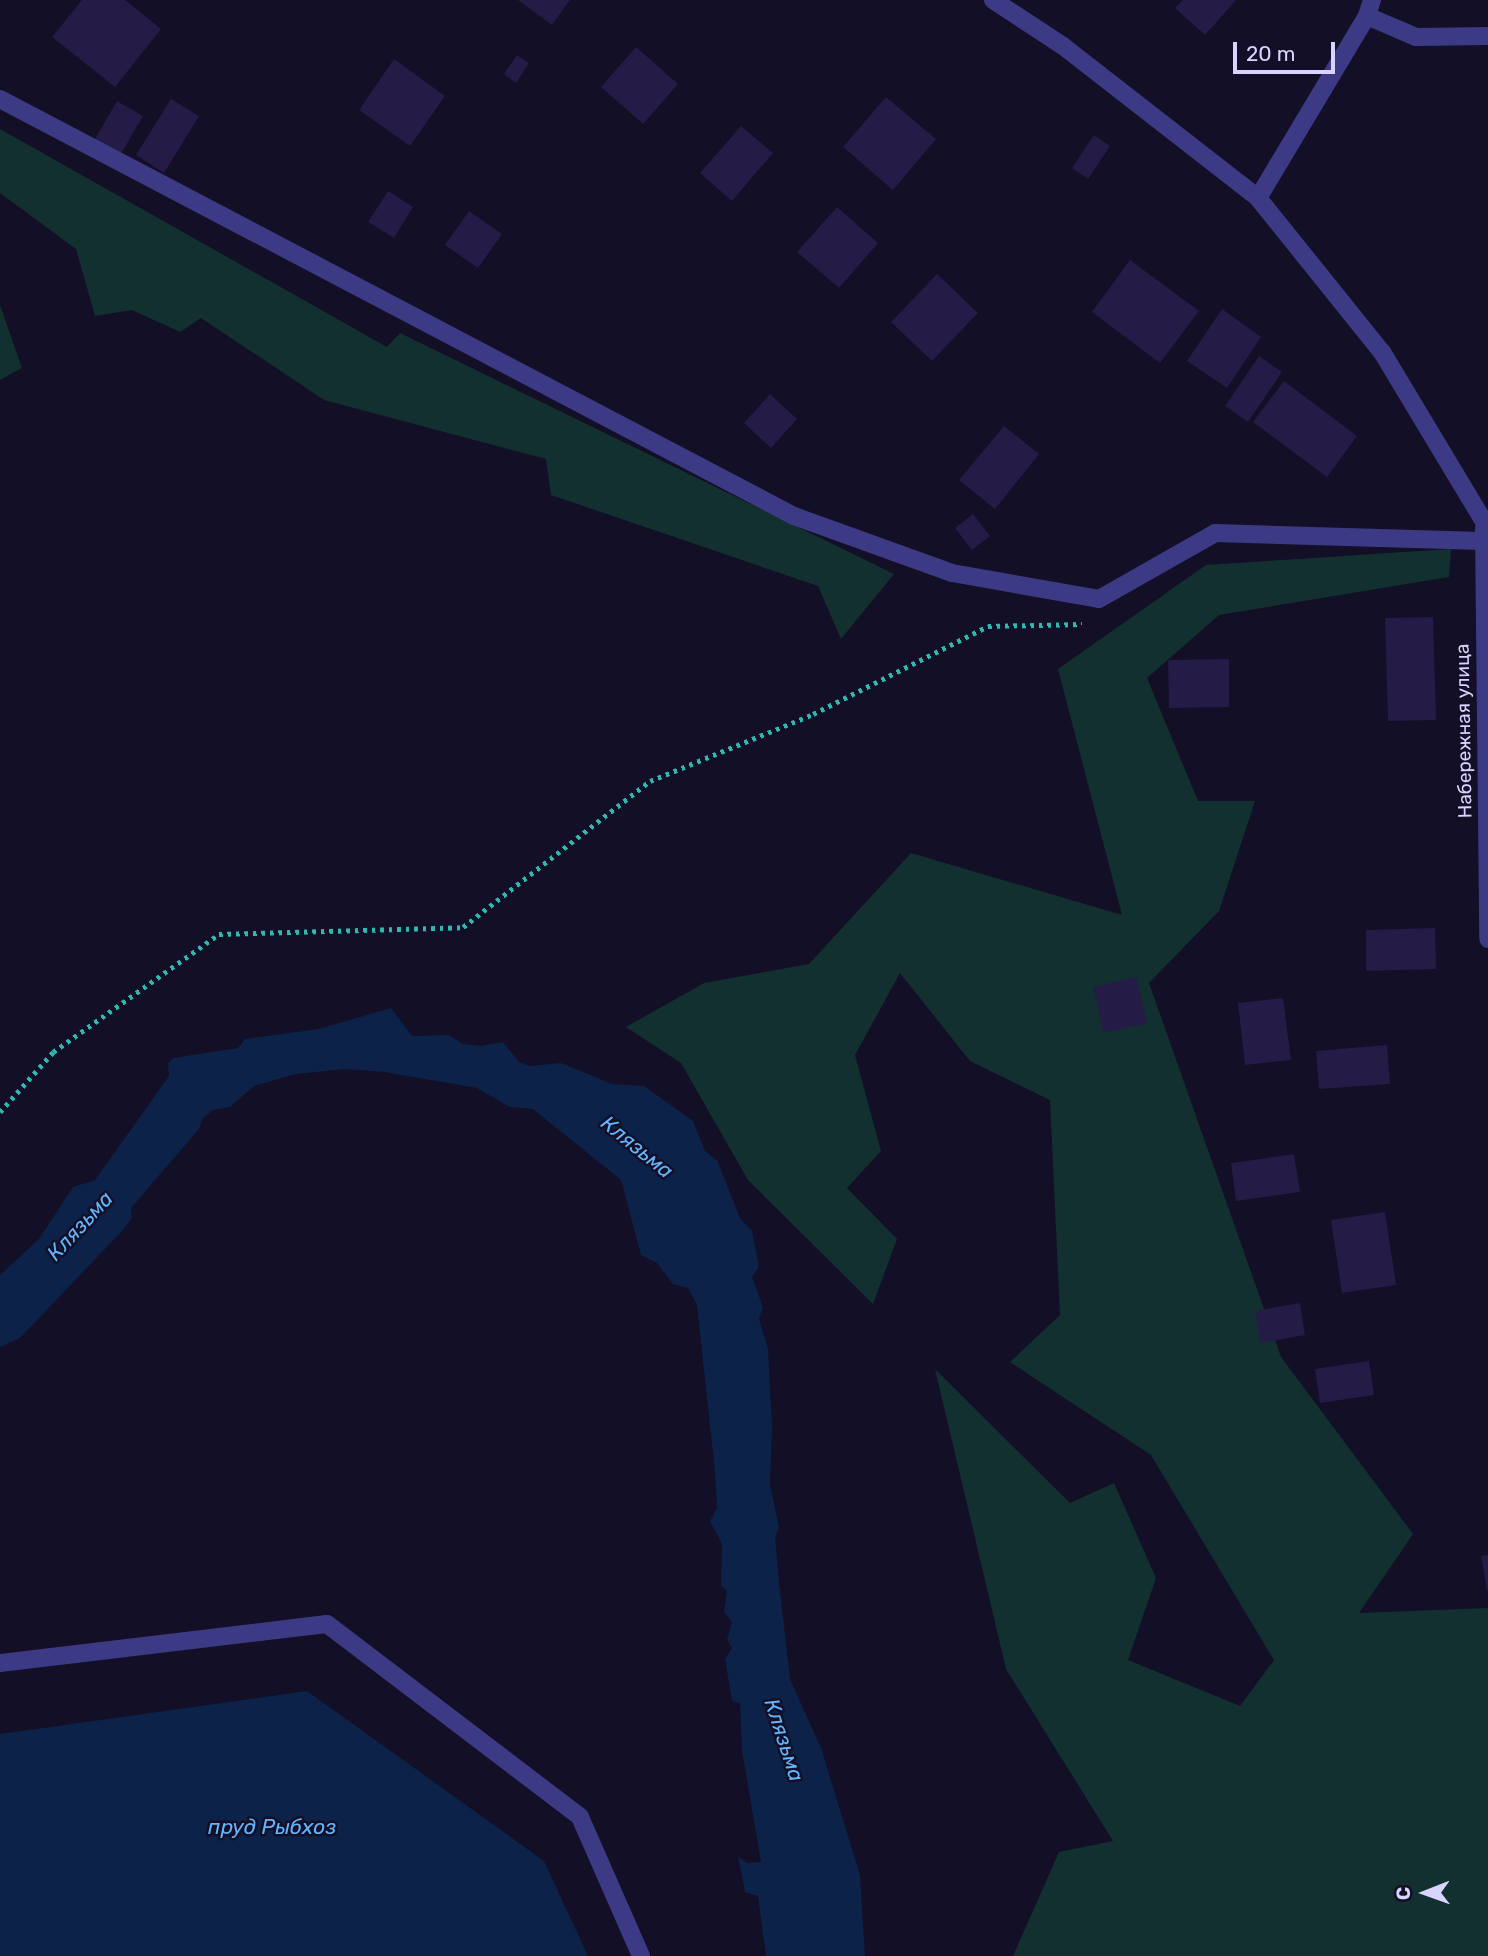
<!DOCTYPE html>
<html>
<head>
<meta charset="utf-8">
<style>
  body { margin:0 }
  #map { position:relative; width:1488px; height:1956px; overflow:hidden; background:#130f26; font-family:Rubik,sans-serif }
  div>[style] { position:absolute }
  .green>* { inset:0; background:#12302f }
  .water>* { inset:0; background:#0c2248 }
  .building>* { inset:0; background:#241b47 }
  .path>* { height:4.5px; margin-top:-2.25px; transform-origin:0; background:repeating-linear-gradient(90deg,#2fb8b0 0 3.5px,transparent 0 8.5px) }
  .minor>* { height:18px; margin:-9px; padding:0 9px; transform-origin:9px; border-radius:9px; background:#3d3a85 }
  span { translate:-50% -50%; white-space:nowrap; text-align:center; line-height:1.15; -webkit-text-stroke:5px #130f26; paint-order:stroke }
  .street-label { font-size:19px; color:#d9d4ff }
  .water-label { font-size:21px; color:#62b6ff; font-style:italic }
  .north { position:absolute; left:1390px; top:1858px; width:70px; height:70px; -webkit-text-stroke:5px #130f26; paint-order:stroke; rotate:269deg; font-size:19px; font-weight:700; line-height:28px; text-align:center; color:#d9d4ff }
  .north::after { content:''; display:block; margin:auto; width:24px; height:32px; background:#d9d4ff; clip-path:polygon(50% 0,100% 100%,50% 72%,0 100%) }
  .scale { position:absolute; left:1233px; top:42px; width:102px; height:32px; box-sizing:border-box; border:4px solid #d9d4ff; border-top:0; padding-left:9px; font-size:21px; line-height:24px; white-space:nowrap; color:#d9d4ff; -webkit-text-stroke:5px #130f26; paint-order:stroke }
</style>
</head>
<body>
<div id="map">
  <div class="green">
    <div style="clip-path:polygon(0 129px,387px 347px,400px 333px,894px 574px,841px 639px,818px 586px,551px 495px,546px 459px,324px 400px,201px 318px,180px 332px,132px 310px,95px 316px,76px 249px,0 193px)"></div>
    <div style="clip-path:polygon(0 305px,22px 368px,0 380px)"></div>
    <div style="clip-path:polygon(1451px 549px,1449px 577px,1219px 615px,1147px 678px,1198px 801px,1255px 801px,1219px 911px,1149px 983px,1281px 1357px,1413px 1534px,1359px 1613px,1488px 1608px,1488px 1956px,1013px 1956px,1059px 1852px,1113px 1841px,1006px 1669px,935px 1369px,1070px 1503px,1114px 1483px,1156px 1578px,1128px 1660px,1240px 1706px,1274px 1660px,1151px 1455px,1010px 1362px,1060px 1315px,1050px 1100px,970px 1061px,900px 973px,855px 1055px,881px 1151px,847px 1188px,897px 1239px,873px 1304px,748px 1180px,681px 1063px,626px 1027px,704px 983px,809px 964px,911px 853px,1122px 915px,1058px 669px,1206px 565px)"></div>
  </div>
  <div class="water">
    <div style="clip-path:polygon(391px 1008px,412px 1036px,449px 1035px,463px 1044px,481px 1046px,503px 1042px,519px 1062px,529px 1066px,561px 1063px,612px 1084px,644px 1086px,693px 1121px,705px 1151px,717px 1160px,740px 1218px,752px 1231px,759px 1267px,752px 1277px,763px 1307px,759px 1319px,768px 1349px,772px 1427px,770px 1485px,779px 1527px,775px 1537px,779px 1582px,790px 1679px,821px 1748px,860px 1875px,865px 1956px,766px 1956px,758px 1896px,745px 1892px,738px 1856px,747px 1863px,761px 1862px,742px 1751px,740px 1703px,732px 1701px,725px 1659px,732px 1648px,727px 1640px,732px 1622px,724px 1612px,727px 1591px,721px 1586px,722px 1544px,710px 1521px,717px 1508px,715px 1472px,697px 1305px,688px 1288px,673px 1284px,657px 1263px,641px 1255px,621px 1180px,533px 1109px,510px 1107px,477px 1088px,384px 1072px,346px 1069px,296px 1074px,254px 1086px,230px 1107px,213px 1110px,203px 1118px,199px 1129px,131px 1208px,132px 1218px,123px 1230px,20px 1338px,0 1347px,0 1275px,39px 1239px,73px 1187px,95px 1180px,169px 1076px,168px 1064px,173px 1058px,238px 1048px,245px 1039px,319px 1029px)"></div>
    <div style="clip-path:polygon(307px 1691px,544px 1861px,588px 1956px,0 1956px,0 1734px)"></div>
  </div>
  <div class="building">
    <div style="clip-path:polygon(82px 0,125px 0,161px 29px,115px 87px,52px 37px)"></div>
    <div style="clip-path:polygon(518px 0,570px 0,552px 25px)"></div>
    <div style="clip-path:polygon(1183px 0,1236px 0,1205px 35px,1175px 8px)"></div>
    <div style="clip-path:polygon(636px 47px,678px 84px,643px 124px,601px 87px)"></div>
    <div style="clip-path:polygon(517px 55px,529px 63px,516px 83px,504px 74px)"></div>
    <div style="clip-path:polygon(394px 59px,445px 96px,410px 146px,359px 110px)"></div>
    <div style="clip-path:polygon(886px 97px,936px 139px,893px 190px,843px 147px)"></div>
    <div style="clip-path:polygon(171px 99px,199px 116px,164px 173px,136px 155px)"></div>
    <div style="clip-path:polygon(117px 101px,143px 116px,121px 154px,95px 139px)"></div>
    <div style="clip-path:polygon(741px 126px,773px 153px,732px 201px,700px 173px)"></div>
    <div style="clip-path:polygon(1094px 135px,1110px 146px,1088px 179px,1072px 168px)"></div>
    <div style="clip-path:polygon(388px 191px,413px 207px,394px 238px,368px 222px)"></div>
    <div style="clip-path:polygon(837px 207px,878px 243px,839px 288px,797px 252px)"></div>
    <div style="clip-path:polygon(469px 211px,502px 234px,478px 268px,445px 245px)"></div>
    <div style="clip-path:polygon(1130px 260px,1199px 311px,1160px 363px,1092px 312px)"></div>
    <div style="clip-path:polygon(937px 274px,978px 313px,932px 361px,891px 322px)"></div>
    <div style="clip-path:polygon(1222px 309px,1261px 337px,1227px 388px,1187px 361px)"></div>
    <div style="clip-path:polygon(1259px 356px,1282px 372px,1248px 422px,1225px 406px)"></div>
    <div style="clip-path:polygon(1284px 381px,1357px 436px,1327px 477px,1253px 422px)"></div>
    <div style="clip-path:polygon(770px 394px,797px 419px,771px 448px,744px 423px)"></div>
    <div style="clip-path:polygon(1004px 426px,1039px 454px,995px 509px,959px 480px)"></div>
    <div style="clip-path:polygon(973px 514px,990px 536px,972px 550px,955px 528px)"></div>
    <div style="clip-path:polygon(1433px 617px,1436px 720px,1388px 721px,1385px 618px)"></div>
    <div style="clip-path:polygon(1229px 659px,1229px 707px,1169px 708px,1168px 660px)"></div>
    <div style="clip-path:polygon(1435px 928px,1436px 969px,1366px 971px,1366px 930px)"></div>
    <div style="clip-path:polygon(1136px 977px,1147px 1023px,1104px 1033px,1093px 987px)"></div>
    <div style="clip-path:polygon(1283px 998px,1291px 1060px,1245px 1065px,1238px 1003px)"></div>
    <div style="clip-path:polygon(1387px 1045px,1390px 1084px,1319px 1089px,1316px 1051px)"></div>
    <div style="clip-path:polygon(1294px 1154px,1300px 1192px,1236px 1201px,1231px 1163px)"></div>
    <div style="clip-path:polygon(1385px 1212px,1396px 1285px,1342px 1293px,1331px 1220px)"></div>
    <div style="clip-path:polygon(1300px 1303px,1305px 1335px,1260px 1343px,1255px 1311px)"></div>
    <div style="clip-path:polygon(1369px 1361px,1374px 1395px,1320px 1403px,1315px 1369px)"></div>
    <div style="clip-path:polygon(1488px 1555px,1488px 1590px,1487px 1590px,1481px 1556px)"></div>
  </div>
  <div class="path">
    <div style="left:0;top:1112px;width:80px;rotate:-48.5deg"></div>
    <div style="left:53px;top:1052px;width:204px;rotate:-35.4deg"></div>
    <div style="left:219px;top:934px;width:244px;rotate:-1.6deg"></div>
    <div style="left:463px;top:927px;width:237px;rotate:-38deg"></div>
    <div style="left:650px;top:781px;width:176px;rotate:-22.3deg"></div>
    <div style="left:813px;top:714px;width:196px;rotate:-26.7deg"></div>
    <div style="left:988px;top:626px;width:94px;rotate:-1.2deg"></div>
  </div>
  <div class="minor">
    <div style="left:993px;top:0;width:84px;rotate:33.3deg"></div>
    <div style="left:1063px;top:46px;width:247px;rotate:37.9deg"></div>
    <div style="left:1258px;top:198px;width:198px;rotate:51.2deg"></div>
    <div style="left:1382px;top:352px;width:198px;rotate:59deg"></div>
    <div style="left:1367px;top:16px;width:53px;rotate:23.2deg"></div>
    <div style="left:1416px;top:37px;width:72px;rotate:-0.8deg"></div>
    <div style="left:0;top:99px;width:897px;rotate:27.71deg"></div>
    <div style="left:794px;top:516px;width:168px;rotate:19.8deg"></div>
    <div style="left:952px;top:573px;width:149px;rotate:10deg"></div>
    <div style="left:1099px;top:599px;width:133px;rotate:-29.6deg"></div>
    <div style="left:1215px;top:533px;width:267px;rotate:1.7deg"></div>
    <div style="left:1258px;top:198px;width:212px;rotate:-59.1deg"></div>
    <div style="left:1367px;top:16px;width:17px;rotate:-73deg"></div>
    <div style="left:1484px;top:529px;width:410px;rotate:89.4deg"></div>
    <div style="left:0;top:1663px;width:329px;rotate:-6.8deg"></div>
    <div style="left:327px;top:1624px;width:318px;rotate:37.3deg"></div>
    <div style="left:580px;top:1817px;width:152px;rotate:66.3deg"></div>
  </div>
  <div class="street-label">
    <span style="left:1464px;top:731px;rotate:-91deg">Набережная улица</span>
  </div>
  <div class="water-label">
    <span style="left:637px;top:1147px;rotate:39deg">Клязьма</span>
    <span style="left:80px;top:1226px;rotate:-47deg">Клязьма</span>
    <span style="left:784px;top:1740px;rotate:72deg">Клязьма</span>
    <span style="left:272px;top:1827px">пруд Рыбхоз</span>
  </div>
  <div class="north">С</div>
  <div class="scale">20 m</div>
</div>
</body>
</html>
